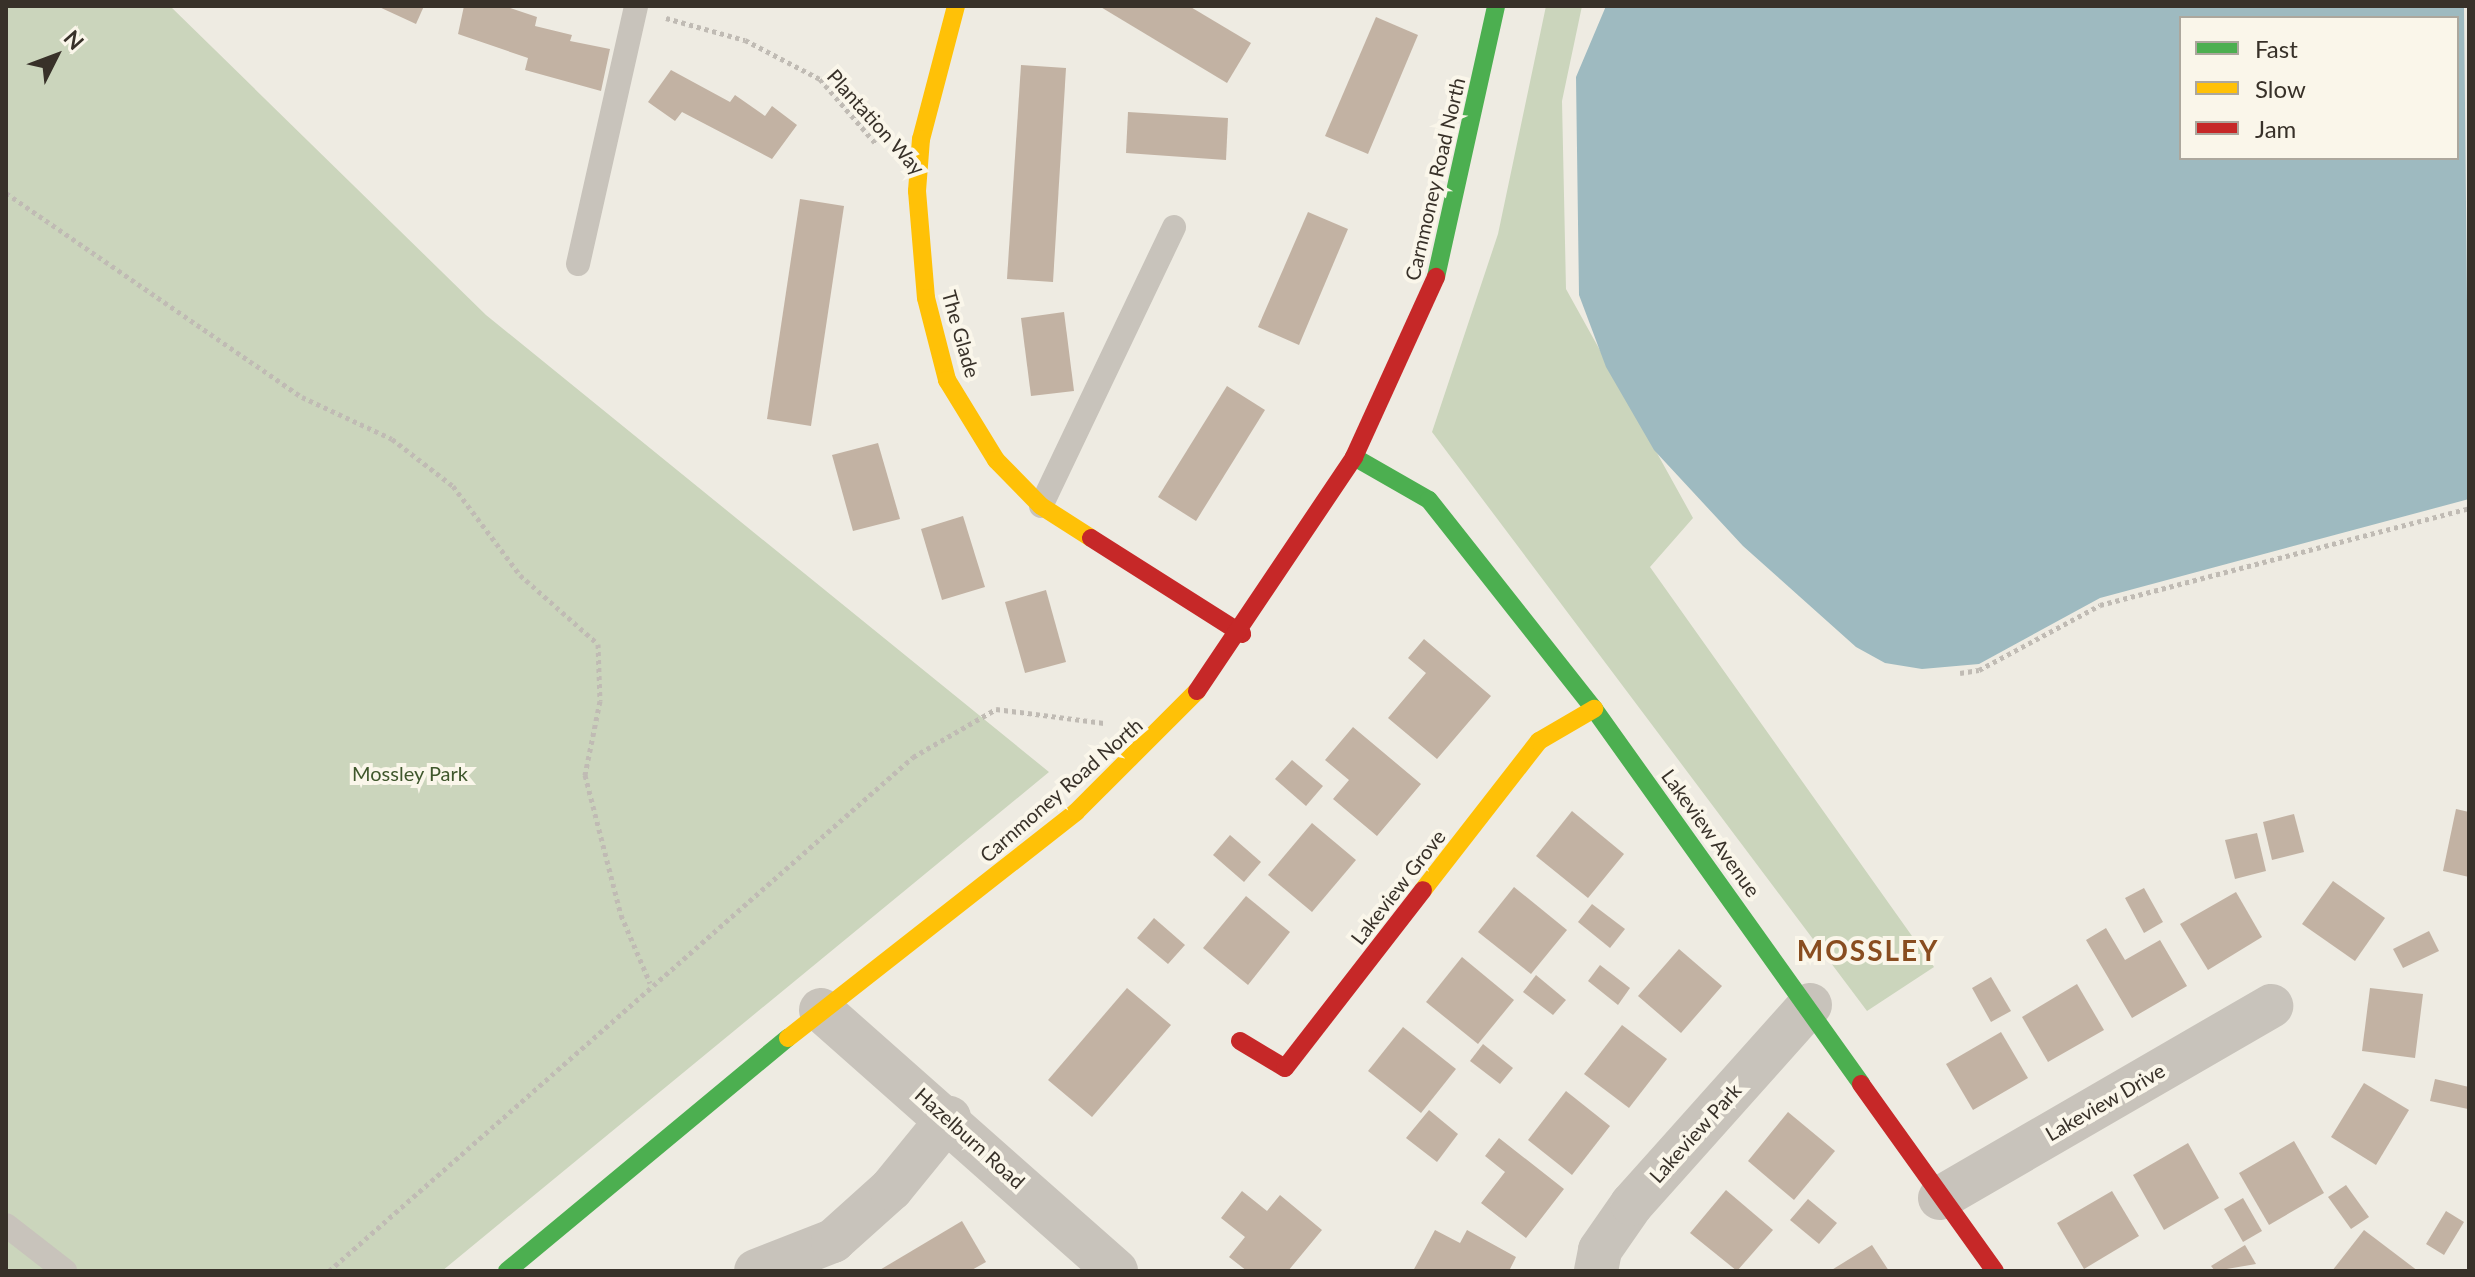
<!DOCTYPE html>
<html>
<head>
<meta charset="utf-8">
<style>
  body { margin:0 }
  #map { position:relative; width:2475px; height:1277px; overflow:hidden; background:#eeebe2; font-family:Lato,sans-serif }
  div>[style] { position:absolute }
  .green>* { inset:0; background:#cbd5bc }
  .water>* { inset:0; background:#9ebac0 }
  .building>* { inset:0; background:#c2b2a3 }
  .path>* { height:5px; margin-top:-2.5px; transform-origin:0; background:repeating-linear-gradient(90deg,#c0bbb4 0 4px,transparent 0 8px) }
  .lane>* { height:24px; margin:-12px; padding:0 12px; transform-origin:12px; border-radius:12px; background:#c8c3bb }
  .street>* { height:44px; margin:-22px; padding:0 22px; transform-origin:22px; border-radius:22px; background:#c8c3bb }
  .fast>* { height:18px; margin:-9px; padding:0 9px; transform-origin:9px; border-radius:9px; background:#4caf50 }
  .slow>* { height:18px; margin:-9px; padding:0 9px; transform-origin:9px; border-radius:9px; background:#ffc107 }
  .jam>* { height:18px; margin:-9px; padding:0 9px; transform-origin:9px; border-radius:9px; background:#c62828 }
  span { translate:-50% -50%; white-space:nowrap; text-align:center; line-height:1.15; -webkit-text-stroke:8px #faf6ea; paint-order:stroke }
  .street-label { font-size:20px; color:#383129 }
  .park-label { font-size:20px; color:#3f572c }
  .district-label { font-size:28px; color:#894d20; font-weight:700; letter-spacing:2px }
  .frame { position:absolute; inset:0; border:8px solid #383129; pointer-events:none }
  .legend { position:absolute; left:2179px; top:16px; width:280px; height:144px; box-sizing:border-box; background:#faf6ea; border:2px solid #aca79d; margin:0; padding:10px 14px; list-style:none; font-size:24px; color:#383129 }
  .legend li { display:flex; align-items:center; gap:16px; height:40px }
  .legend b { width:40px; border:2px solid #aca79d }
  .north { position:absolute; left:16px; top:16px; width:80px; height:80px; -webkit-text-stroke:6px #faf6ea; paint-order:stroke; rotate:48deg; font-size:22px; font-weight:700; line-height:32px; text-align:center; color:#383129 }
  .north::after { content:''; display:block; margin:auto; width:28px; height:36px; background:#383129; clip-path:polygon(50% 0,100% 100%,50% 72%,0 100%) }
</style>
</head>
<body>
<div id="map">
  <div class="green">
    <div style="clip-path:polygon(6px 6px,170px 6px,486px 315px,1049px 772px,442px 1271px,6px 1271px)"></div>
    <div style="clip-path:polygon(1546px 6px,1582px 6px,1562px 101px,1566px 289px,1693px 518px,1650px 567px,1934px 967px,1867px 1011px,1432px 432px,1498px 234px)"></div>
  </div>
  <div class="water">
    <div style="clip-path:polygon(evenodd,1606px 6px,2464px 6px,2469px 499px,2100px 598px,1979px 664px,1922px 669px,1885px 663px,1856px 647px,1743px 546px,1654px 450px,1606px 367px,1579px 295px,1576px 77px,1606px 6px,2181px 18px,2457px 18px,2457px 158px,2181px 158px,2181px 18px)"></div>
  </div>
  <div class="building">
    <div style="clip-path:polygon(377px 6px,424px 6px,416px 24px)"></div>
    <div style="clip-path:polygon(464px 6px,504px 6px,537px 17px,535px 26px,572px 35px,570px 41px,610px 49px,601px 91px,525px 70px,528px 58px,458px 34px)"></div>
    <div style="clip-path:polygon(1099px 6px,1189px 6px,1251px 43px,1227px 83px)"></div>
    <div style="clip-path:polygon(1376px 17px,1418px 35px,1368px 154px,1325px 136px)"></div>
    <div style="clip-path:polygon(1021px 65px,1066px 68px,1053px 282px,1007px 279px)"></div>
    <div style="clip-path:polygon(671px 70px,730px 102px,735px 95px,765px 116px,772px 106px,797px 125px,772px 159px,682px 112px,675px 121px,648px 102px)"></div>
    <div style="clip-path:polygon(1128px 112px,1228px 118px,1226px 160px,1126px 153px)"></div>
    <div style="clip-path:polygon(800px 199px,844px 206px,811px 426px,767px 419px)"></div>
    <div style="clip-path:polygon(1308px 212px,1348px 229px,1299px 345px,1258px 327px)"></div>
    <div style="clip-path:polygon(1064px 312px,1074px 391px,1031px 396px,1021px 318px)"></div>
    <div style="clip-path:polygon(1227px 386px,1265px 410px,1196px 521px,1158px 497px)"></div>
    <div style="clip-path:polygon(878px 443px,900px 519px,853px 531px,832px 455px)"></div>
    <div style="clip-path:polygon(963px 516px,985px 587px,942px 600px,921px 529px)"></div>
    <div style="clip-path:polygon(1046px 590px,1066px 662px,1025px 673px,1005px 602px)"></div>
    <div style="clip-path:polygon(1424px 639px,1491px 696px,1437px 759px,1388px 718px,1426px 673px,1408px 658px)"></div>
    <div style="clip-path:polygon(1353px 727px,1421px 784px,1377px 836px,1333px 799px,1349px 780px,1325px 760px)"></div>
    <div style="clip-path:polygon(1292px 760px,1323px 786px,1306px 806px,1275px 779px)"></div>
    <div style="clip-path:polygon(2456px 809px,2469px 812px,2469px 877px,2443px 871px)"></div>
    <div style="clip-path:polygon(1572px 811px,1624px 854px,1588px 898px,1536px 856px)"></div>
    <div style="clip-path:polygon(2294px 814px,2304px 852px,2272px 860px,2263px 822px)"></div>
    <div style="clip-path:polygon(1312px 823px,1356px 860px,1312px 912px,1268px 875px)"></div>
    <div style="clip-path:polygon(2257px 833px,2266px 871px,2235px 879px,2225px 840px)"></div>
    <div style="clip-path:polygon(1230px 835px,1261px 862px,1244px 882px,1213px 855px)"></div>
    <div style="clip-path:polygon(2333px 881px,2385px 918px,2355px 961px,2302px 924px)"></div>
    <div style="clip-path:polygon(1514px 887px,1567px 930px,1531px 974px,1478px 932px)"></div>
    <div style="clip-path:polygon(2144px 888px,2163px 922px,2144px 933px,2125px 898px)"></div>
    <div style="clip-path:polygon(2236px 892px,2262px 937px,2208px 970px,2180px 924px)"></div>
    <div style="clip-path:polygon(1246px 896px,1290px 932px,1248px 985px,1203px 948px)"></div>
    <div style="clip-path:polygon(1592px 904px,1625px 929px,1610px 948px,1578px 922px)"></div>
    <div style="clip-path:polygon(1154px 918px,1185px 945px,1168px 964px,1137px 938px)"></div>
    <div style="clip-path:polygon(2106px 928px,2125px 960px,2160px 940px,2187px 986px,2132px 1018px,2086px 940px)"></div>
    <div style="clip-path:polygon(2429px 931px,2439px 951px,2403px 968px,2393px 949px)"></div>
    <div style="clip-path:polygon(1679px 949px,1722px 986px,1681px 1033px,1638px 996px)"></div>
    <div style="clip-path:polygon(1462px 957px,1514px 1000px,1478px 1044px,1426px 1002px)"></div>
    <div style="clip-path:polygon(1600px 965px,1630px 988px,1618px 1005px,1588px 981px)"></div>
    <div style="clip-path:polygon(1536px 975px,1566px 1000px,1553px 1015px,1523px 992px)"></div>
    <div style="clip-path:polygon(1991px 977px,2011px 1011px,1991px 1022px,1972px 988px)"></div>
    <div style="clip-path:polygon(2077px 984px,2104px 1030px,2048px 1062px,2022px 1017px)"></div>
    <div style="clip-path:polygon(1127px 988px,1171px 1025px,1092px 1117px,1048px 1080px)"></div>
    <div style="clip-path:polygon(2370px 988px,2423px 994px,2415px 1058px,2362px 1051px)"></div>
    <div style="clip-path:polygon(1622px 1025px,1667px 1059px,1629px 1108px,1584px 1074px)"></div>
    <div style="clip-path:polygon(1403px 1027px,1456px 1069px,1421px 1113px,1368px 1071px)"></div>
    <div style="clip-path:polygon(2001px 1032px,2028px 1078px,1973px 1110px,1946px 1064px)"></div>
    <div style="clip-path:polygon(1483px 1044px,1513px 1068px,1500px 1084px,1470px 1061px)"></div>
    <div style="clip-path:polygon(2435px 1079px,2469px 1087px,2468px 1109px,2430px 1101px)"></div>
    <div style="clip-path:polygon(2364px 1083px,2409px 1110px,2376px 1165px,2331px 1137px)"></div>
    <div style="clip-path:polygon(1566px 1091px,1610px 1126px,1572px 1175px,1528px 1140px)"></div>
    <div style="clip-path:polygon(1429px 1110px,1458px 1134px,1437px 1162px,1406px 1138px)"></div>
    <div style="clip-path:polygon(1788px 1112px,1835px 1151px,1794px 1200px,1748px 1161px)"></div>
    <div style="clip-path:polygon(1499px 1138px,1564px 1189px,1526px 1238px,1481px 1203px,1505px 1172px,1485px 1156px)"></div>
    <div style="clip-path:polygon(2294px 1141px,2324px 1193px,2269px 1225px,2239px 1173px)"></div>
    <div style="clip-path:polygon(2188px 1143px,2219px 1198px,2164px 1230px,2133px 1175px)"></div>
    <div style="clip-path:polygon(2346px 1185px,2369px 1217px,2351px 1229px,2328px 1197px)"></div>
    <div style="clip-path:polygon(1726px 1190px,1773px 1230px,1737px 1271px,1690px 1233px)"></div>
    <div style="clip-path:polygon(1242px 1191px,1267px 1211px,1280px 1195px,1322px 1230px,1288px 1271px,1247px 1271px,1229px 1257px,1245px 1237px,1221px 1218px)"></div>
    <div style="clip-path:polygon(2112px 1191px,2139px 1236px,2084px 1269px,2057px 1223px)"></div>
    <div style="clip-path:polygon(2243px 1198px,2262px 1231px,2243px 1242px,2224px 1209px)"></div>
    <div style="clip-path:polygon(1808px 1199px,1837px 1223px,1819px 1244px,1790px 1220px)"></div>
    <div style="clip-path:polygon(2446px 1211px,2464px 1222px,2444px 1255px,2426px 1244px)"></div>
    <div style="clip-path:polygon(962px 1221px,986px 1262px,970px 1271px,878px 1271px)"></div>
    <div style="clip-path:polygon(1435px 1230px,1460px 1243px,1467px 1230px,1516px 1257px,1509px 1271px,1413px 1271px)"></div>
    <div style="clip-path:polygon(2364px 1230px,2418px 1271px,2332px 1271px)"></div>
    <div style="clip-path:polygon(1872px 1245px,1889px 1271px,1830px 1271px)"></div>
    <div style="clip-path:polygon(2245px 1245px,2256px 1264px,2215px 1271px,2211px 1266px)"></div>
  </div>
  <div class="path">
    <div style="left:666px;top:18px;width:82px;rotate:15.6deg"></div>
    <div style="left:745px;top:40px;width:85px;rotate:27.5deg"></div>
    <div style="left:820px;top:79px;width:87px;rotate:49.2deg"></div>
    <div style="left:6px;top:193px;width:359px;rotate:34.6deg"></div>
    <div style="left:302px;top:397px;width:99px;rotate:25deg"></div>
    <div style="left:392px;top:439px;width:77px;rotate:37.6deg"></div>
    <div style="left:453px;top:486px;width:111px;rotate:53deg"></div>
    <div style="left:520px;top:575px;width:104px;rotate:41.5deg"></div>
    <div style="left:598px;top:644px;width:57px;rotate:88deg"></div>
    <div style="left:600px;top:701px;width:76px;rotate:101.5deg"></div>
    <div style="left:585px;top:775px;width:145px;rotate:75.6deg"></div>
    <div style="left:621px;top:915px;width:74px;rotate:66.9deg"></div>
    <div style="left:1960px;top:673px;width:19px;rotate:-9deg"></div>
    <div style="left:1979px;top:670px;width:137px;rotate:-28.2deg"></div>
    <div style="left:2100px;top:605px;width:382px;rotate:-14.7deg"></div>
    <div style="left:329px;top:1271px;width:778px;rotate:-41.35deg"></div>
    <div style="left:913px;top:757px;width:96px;rotate:-30deg"></div>
    <div style="left:996px;top:709px;width:109px;rotate:7.4deg"></div>
  </div>
  <div class="lane">
    <div style="left:578px;top:264px;width:264px;rotate:-77.3deg"></div>
    <div style="left:1041px;top:506px;width:309px;rotate:-64.5deg"></div>
    <div style="left:6px;top:1225px;width:75px;rotate:37.9deg"></div>
  </div>
  <div class="street">
    <div style="left:821px;top:1010px;width:394px;rotate:41.5deg"></div>
    <div style="left:1940px;top:1198px;width:383px;rotate:-30.1deg"></div>
    <div style="left:756px;top:1271px;width:83px;rotate:-21.3deg"></div>
    <div style="left:833px;top:1241px;width:78px;rotate:-41.9deg"></div>
    <div style="left:891px;top:1189px;width:92px;rotate:-50.8deg"></div>
    <div style="left:1596px;top:1271px;width:21px;rotate:-79deg"></div>
    <div style="left:1600px;top:1250px;width:56px;rotate:-55.2deg"></div>
    <div style="left:1632px;top:1204px;width:267px;rotate:-48.2deg"></div>
  </div>
  <div class="fast">
    <div style="left:1436px;top:277px;width:278px;rotate:-77.5deg"></div>
    <div style="left:1354px;top:457px;width:86px;rotate:29.8deg"></div>
    <div style="left:1429px;top:500px;width:266px;rotate:51.7deg"></div>
    <div style="left:1594px;top:709px;width:460px;rotate:54.5deg"></div>
    <div style="left:507px;top:1271px;width:365px;rotate:-39.7deg"></div>
  </div>
  <div class="slow">
    <div style="left:956px;top:6px;width:138px;rotate:104.7deg"></div>
    <div style="left:921px;top:139px;width:52px;rotate:94.4deg"></div>
    <div style="left:917px;top:191px;width:107px;rotate:85.2deg"></div>
    <div style="left:926px;top:298px;width:85px;rotate:75.6deg"></div>
    <div style="left:947px;top:380px;width:94px;rotate:58.5deg"></div>
    <div style="left:996px;top:460px;width:64px;rotate:45.6deg"></div>
    <div style="left:1041px;top:506px;width:59px;rotate:32.6deg"></div>
    <div style="left:1423px;top:890px;width:189px;rotate:-52.1deg"></div>
    <div style="left:1539px;top:741px;width:64px;rotate:-30.2deg"></div>
    <div style="left:788px;top:1038px;width:366px;rotate:-38.1deg"></div>
    <div style="left:1076px;top:812px;width:171px;rotate:-45deg"></div>
  </div>
  <div class="jam">
    <div style="left:1091px;top:538px;width:179px;rotate:32.4deg"></div>
    <div style="left:1197px;top:691px;width:282px;rotate:-56.1deg"></div>
    <div style="left:1354px;top:457px;width:198px;rotate:-65.5deg"></div>
    <div style="left:1240px;top:1041px;width:52px;rotate:31deg"></div>
    <div style="left:1285px;top:1068px;width:225px;rotate:-52.2deg"></div>
    <div style="left:1861px;top:1084px;width:230px;rotate:54.4deg"></div>
  </div>
  <div class="street-label">
    <span style="left:876px;top:122px;rotate:48deg">Plantation Way</span>
    <span style="left:1435px;top:179px;rotate:-77deg">Carnmoney Road North</span>
    <span style="left:961px;top:334px;rotate:74deg">The Glade</span>
    <span style="left:1061px;top:790px;rotate:-41deg">Carnmoney Road North</span>
    <span style="left:1711px;top:833px;rotate:54deg">Lakeview Avenue</span>
    <span style="left:1398px;top:887px;rotate:-52deg">Lakeview Grove</span>
    <span style="left:2105px;top:1102px;rotate:-30deg">Lakeview Drive</span>
    <span style="left:1695px;top:1133px;rotate:-48deg">Lakeview Park</span>
    <span style="left:970px;top:1138px;rotate:42deg">Hazelburn Road</span>
  </div>
  <div class="park-label">
    <span style="left:410px;top:773px">Mossley Park</span>
  </div>
  <div class="district-label">
    <span style="left:1868px;top:950px">MOSSLEY</span>
  </div>
  <div class="frame"></div>
  <ul class="legend">
  <li><b style="height:10px;background:#4caf50"></b>Fast</li>
  <li><b style="height:10px;background:#ffc107"></b>Slow</li>
  <li><b style="height:10px;background:#c62828"></b>Jam</li>
  </ul>
  <div class="north">N</div>
</div>
</body>
</html>
